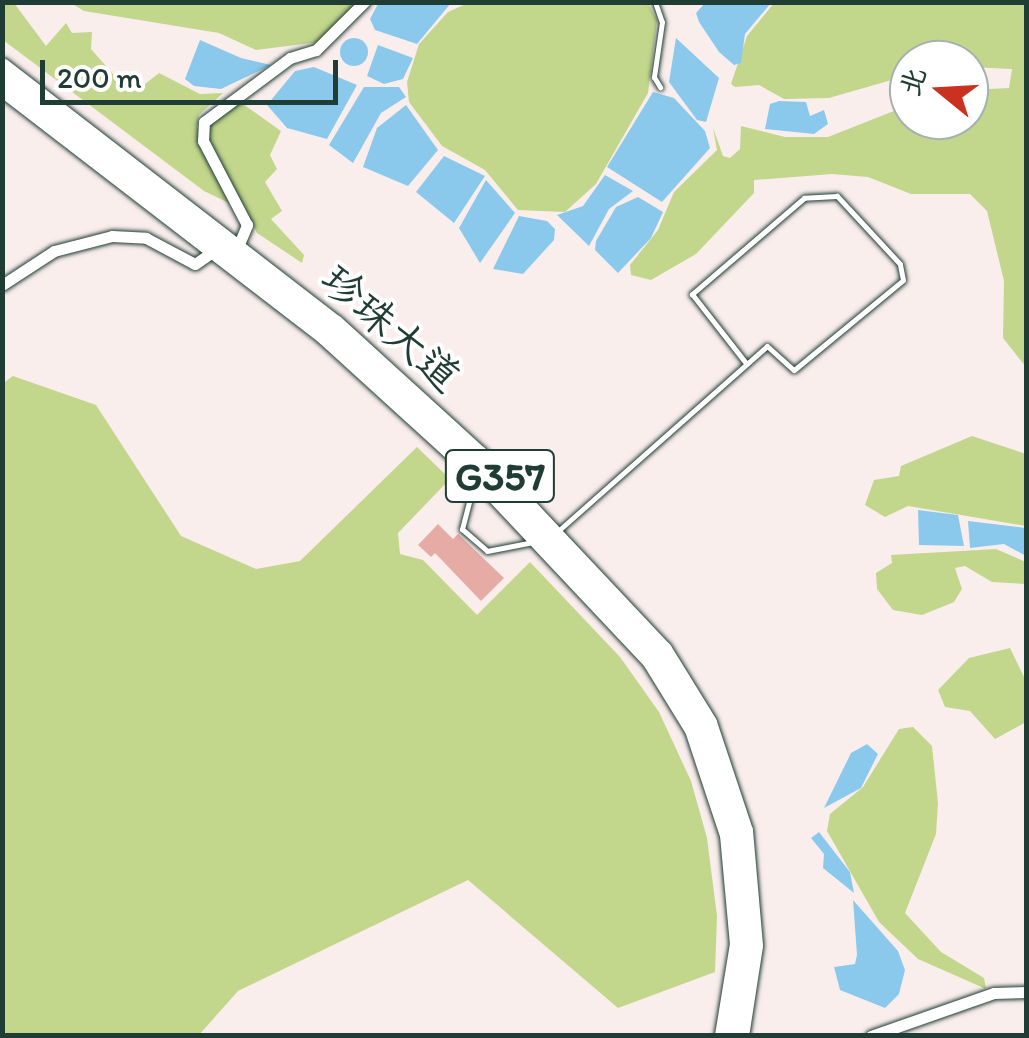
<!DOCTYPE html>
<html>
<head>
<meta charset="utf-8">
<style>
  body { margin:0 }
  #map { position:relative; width:1029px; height:1038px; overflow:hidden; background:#faeeed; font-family:Itim,"LXGW WenKai TC",sans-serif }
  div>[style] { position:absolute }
  .green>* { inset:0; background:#c2d68c }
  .water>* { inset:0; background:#8bc9ec }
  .round { border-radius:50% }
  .building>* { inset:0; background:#e6aba5 }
  .roads { filter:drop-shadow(0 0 2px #1f3d34) drop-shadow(0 0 2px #1f3d34) }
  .service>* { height:5px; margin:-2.5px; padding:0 2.5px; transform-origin:2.5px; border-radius:2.5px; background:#fff }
  .minor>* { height:11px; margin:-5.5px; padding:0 5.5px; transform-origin:5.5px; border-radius:5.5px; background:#fff }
  .trunk>* { height:18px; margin:-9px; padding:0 9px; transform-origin:9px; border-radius:9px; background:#fff }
  span { translate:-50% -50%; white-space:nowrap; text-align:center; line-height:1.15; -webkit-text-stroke:8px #fff; paint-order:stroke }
  .shield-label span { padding:2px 8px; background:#fff; border:2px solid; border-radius:8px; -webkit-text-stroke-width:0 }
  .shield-label { font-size:40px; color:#1f3d34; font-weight:700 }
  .street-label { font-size:42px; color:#1f3d34 }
  .frame { position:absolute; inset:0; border:5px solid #1f3d34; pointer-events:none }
  .north { position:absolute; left:889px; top:40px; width:100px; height:100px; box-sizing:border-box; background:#fff; border:2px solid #a5b1ae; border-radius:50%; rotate:288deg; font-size:28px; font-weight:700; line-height:40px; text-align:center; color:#1f3d34 }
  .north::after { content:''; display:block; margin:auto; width:35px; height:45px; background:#c8321e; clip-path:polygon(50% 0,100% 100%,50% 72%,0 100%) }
  .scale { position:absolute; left:40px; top:60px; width:298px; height:45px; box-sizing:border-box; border:5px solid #1f3d34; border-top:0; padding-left:12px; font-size:30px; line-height:35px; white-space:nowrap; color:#1f3d34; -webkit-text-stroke:8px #fff; paint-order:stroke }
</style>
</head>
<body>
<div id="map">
  <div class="green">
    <div style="clip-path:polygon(2px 3px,14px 3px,46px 46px,66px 23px,72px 33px,92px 32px,91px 49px,126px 89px,140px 88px,159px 73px,200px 94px,223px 93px,199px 115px,197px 127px,231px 204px,204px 191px,3px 40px)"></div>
    <div style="clip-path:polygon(71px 3px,356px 3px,319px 42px,256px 50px,219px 33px,84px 11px)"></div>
    <div style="clip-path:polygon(468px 3px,648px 3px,657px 20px,648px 93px,596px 184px,565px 212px,518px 210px,485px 170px,442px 146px,409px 102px,407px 82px,419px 44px,448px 12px)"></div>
    <div style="clip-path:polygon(774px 3px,1026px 3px,1026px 367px,1003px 338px,1004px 281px,987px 211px,970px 194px,911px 194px,868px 177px,832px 174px,754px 180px,754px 193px,696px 254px,651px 280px,631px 275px,630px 265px,658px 230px,674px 192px,717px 150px,713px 128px,723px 156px,730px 158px,740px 149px,741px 126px,785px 137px,828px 137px,909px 105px,909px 120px,969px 120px,969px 90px,1009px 88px,1012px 69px,969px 67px,969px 60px,909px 60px,909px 75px,829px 98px,784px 99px,759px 85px,735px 87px,731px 84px,747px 36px)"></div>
    <div style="clip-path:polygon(236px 99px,281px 131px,270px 155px,277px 169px,265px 182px,282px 211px,271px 219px,304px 255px,302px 263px,257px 233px,207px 135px,207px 123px)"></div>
    <div style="clip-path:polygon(13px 376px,96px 405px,181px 536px,256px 569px,300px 561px,417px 447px,450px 479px,398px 533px,400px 554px,423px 560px,477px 615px,530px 562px,620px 657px,659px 712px,691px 781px,707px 838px,717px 916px,715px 972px,618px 1008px,468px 880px,238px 991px,199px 1035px,3px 1035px,2px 384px)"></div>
    <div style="clip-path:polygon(972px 436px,1026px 454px,1026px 526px,908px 506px,885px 517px,865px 505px,874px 480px,899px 476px,901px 466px)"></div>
    <div style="clip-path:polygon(996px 549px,1026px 562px,1026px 584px,992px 582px,965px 566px,955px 568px,962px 589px,954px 602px,922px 615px,893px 610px,877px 589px,876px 573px,892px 563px,891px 555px)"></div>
    <div style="clip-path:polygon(1010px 648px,1026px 681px,1026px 722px,995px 739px,970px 711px,945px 707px,938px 690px,969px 658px)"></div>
    <div style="clip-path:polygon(913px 727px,932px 746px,938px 803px,936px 834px,905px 913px,941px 952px,984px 978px,986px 989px,918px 959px,879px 922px,827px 831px,830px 814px,863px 787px,899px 729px)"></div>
  </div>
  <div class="water">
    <div style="clip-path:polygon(379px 2px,451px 2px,451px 3px,417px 44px,375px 30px,370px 19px)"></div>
    <div style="clip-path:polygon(705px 3px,771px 3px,745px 34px,741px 63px,734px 65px,719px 52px,699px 22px,696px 13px)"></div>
    <div class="round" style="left:340px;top:38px;width:28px;height:28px"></div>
    <div style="clip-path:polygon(676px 38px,719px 78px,706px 122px,697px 120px,669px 82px)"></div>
    <div style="clip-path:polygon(200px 40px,241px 58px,271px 65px,221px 89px,194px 86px,185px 79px)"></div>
    <div style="clip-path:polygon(378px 45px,413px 58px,403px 79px,384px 84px,367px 76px)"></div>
    <div style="clip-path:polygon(314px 67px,357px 85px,327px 139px,287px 128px,267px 105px,295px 71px)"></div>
    <div style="clip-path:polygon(364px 87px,399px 87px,406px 97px,381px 113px,353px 163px,329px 145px)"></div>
    <div style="clip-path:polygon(653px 92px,674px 98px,705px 131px,710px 148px,662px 202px,607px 167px)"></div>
    <div style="clip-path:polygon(779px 101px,806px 102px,810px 116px,824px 110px,828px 124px,814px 134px,765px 129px,770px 104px)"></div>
    <div style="clip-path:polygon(406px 105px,438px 150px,408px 186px,363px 167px,377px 128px)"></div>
    <div style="clip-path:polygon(444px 156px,485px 176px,454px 223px,416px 192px)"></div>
    <div style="clip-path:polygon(605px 175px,633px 191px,609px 209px,589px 246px,557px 215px,583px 206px)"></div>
    <div style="clip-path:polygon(486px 180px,515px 213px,480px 263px,459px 228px)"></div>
    <div style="clip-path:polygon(638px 197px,663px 212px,651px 238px,618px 273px,595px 250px,596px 241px,616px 207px)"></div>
    <div style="clip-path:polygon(519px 216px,547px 221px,555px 229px,554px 240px,523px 274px,493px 269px)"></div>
    <div style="clip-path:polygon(918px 510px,958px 515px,964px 546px,919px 545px)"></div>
    <div style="clip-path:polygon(968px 521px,1026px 528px,1026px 556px,1004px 544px,970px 548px)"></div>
    <div style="clip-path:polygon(867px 744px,878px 754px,861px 788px,824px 808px,851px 753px)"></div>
    <div style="clip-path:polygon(819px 832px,850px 872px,854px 893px,823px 868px,824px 854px,811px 838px)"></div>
    <div style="clip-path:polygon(853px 900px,898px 951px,905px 970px,899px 994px,885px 1008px,840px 990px,834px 967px,855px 964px,857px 955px)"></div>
  </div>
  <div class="building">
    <div style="clip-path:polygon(438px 524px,453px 539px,458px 534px,504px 578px,481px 601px,435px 553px,431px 557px,418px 545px)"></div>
  </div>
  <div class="roads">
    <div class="service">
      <div style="left:655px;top:2px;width:21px;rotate:71deg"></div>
      <div style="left:662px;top:22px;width:56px;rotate:98.3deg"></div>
      <div style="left:654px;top:77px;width:12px;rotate:59deg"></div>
      <div style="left:474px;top:483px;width:48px;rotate:104.6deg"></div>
      <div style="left:462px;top:529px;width:33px;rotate:41deg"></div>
      <div style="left:487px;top:551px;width:47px;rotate:-11.1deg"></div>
      <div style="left:558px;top:531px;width:279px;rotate:-41.5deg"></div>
      <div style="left:767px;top:346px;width:36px;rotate:42deg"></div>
      <div style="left:794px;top:370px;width:141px;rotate:-39.5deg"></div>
      <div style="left:903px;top:280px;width:16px;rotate:-101deg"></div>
      <div style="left:900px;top:264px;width:93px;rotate:-132.8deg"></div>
      <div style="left:837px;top:196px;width:33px;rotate:177deg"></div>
      <div style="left:804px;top:198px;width:148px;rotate:139.4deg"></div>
      <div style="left:692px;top:294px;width:88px;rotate:52deg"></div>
    </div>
    <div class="minor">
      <div style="left:2px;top:285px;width:62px;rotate:-33.2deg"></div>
      <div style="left:54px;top:251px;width:60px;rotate:-14.5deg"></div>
      <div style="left:112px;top:236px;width:34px;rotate:3deg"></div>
      <div style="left:146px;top:238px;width:55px;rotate:28deg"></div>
      <div style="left:195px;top:264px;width:28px;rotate:-35deg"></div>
      <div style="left:218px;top:248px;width:21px;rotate:-11deg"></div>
      <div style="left:239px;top:244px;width:21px;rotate:-67deg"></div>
      <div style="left:247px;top:225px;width:95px;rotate:-117.6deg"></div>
      <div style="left:203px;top:141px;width:19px;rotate:-87deg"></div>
      <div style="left:204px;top:122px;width:107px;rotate:-36.7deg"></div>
      <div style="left:290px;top:58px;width:27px;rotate:-17deg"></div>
      <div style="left:316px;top:50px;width:68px;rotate:-45deg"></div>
      <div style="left:871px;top:1036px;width:130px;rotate:-19.3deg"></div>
      <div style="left:994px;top:993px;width:32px;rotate:-2deg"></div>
    </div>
    <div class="trunk">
      <div style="left:2px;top:67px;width:421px;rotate:37.7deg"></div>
      <div style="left:335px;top:324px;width:195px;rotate:42.3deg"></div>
      <div style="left:479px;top:455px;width:268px;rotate:46.7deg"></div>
      <div style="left:663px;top:650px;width:86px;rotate:58.3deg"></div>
      <div style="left:708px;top:723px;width:114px;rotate:71.6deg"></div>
      <div style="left:744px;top:831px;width:115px;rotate:85deg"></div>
      <div style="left:754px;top:946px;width:91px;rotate:98.8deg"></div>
      <div style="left:2px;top:87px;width:408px;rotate:37.6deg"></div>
      <div style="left:325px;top:336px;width:193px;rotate:42.3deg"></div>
      <div style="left:468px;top:466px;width:267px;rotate:46.7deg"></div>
      <div style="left:651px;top:660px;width:82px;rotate:58.4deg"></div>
      <div style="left:694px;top:730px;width:111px;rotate:71.6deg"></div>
      <div style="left:729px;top:835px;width:109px;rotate:84.8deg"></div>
      <div style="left:739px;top:944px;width:93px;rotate:99.3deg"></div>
    </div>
  </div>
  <div class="shield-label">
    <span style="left:500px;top:476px">G357</span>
  </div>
  <div class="street-label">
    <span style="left:391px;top:328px;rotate:41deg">珍珠大道</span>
  </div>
  <div class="frame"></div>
  <div class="north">北</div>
  <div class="scale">200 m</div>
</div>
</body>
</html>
